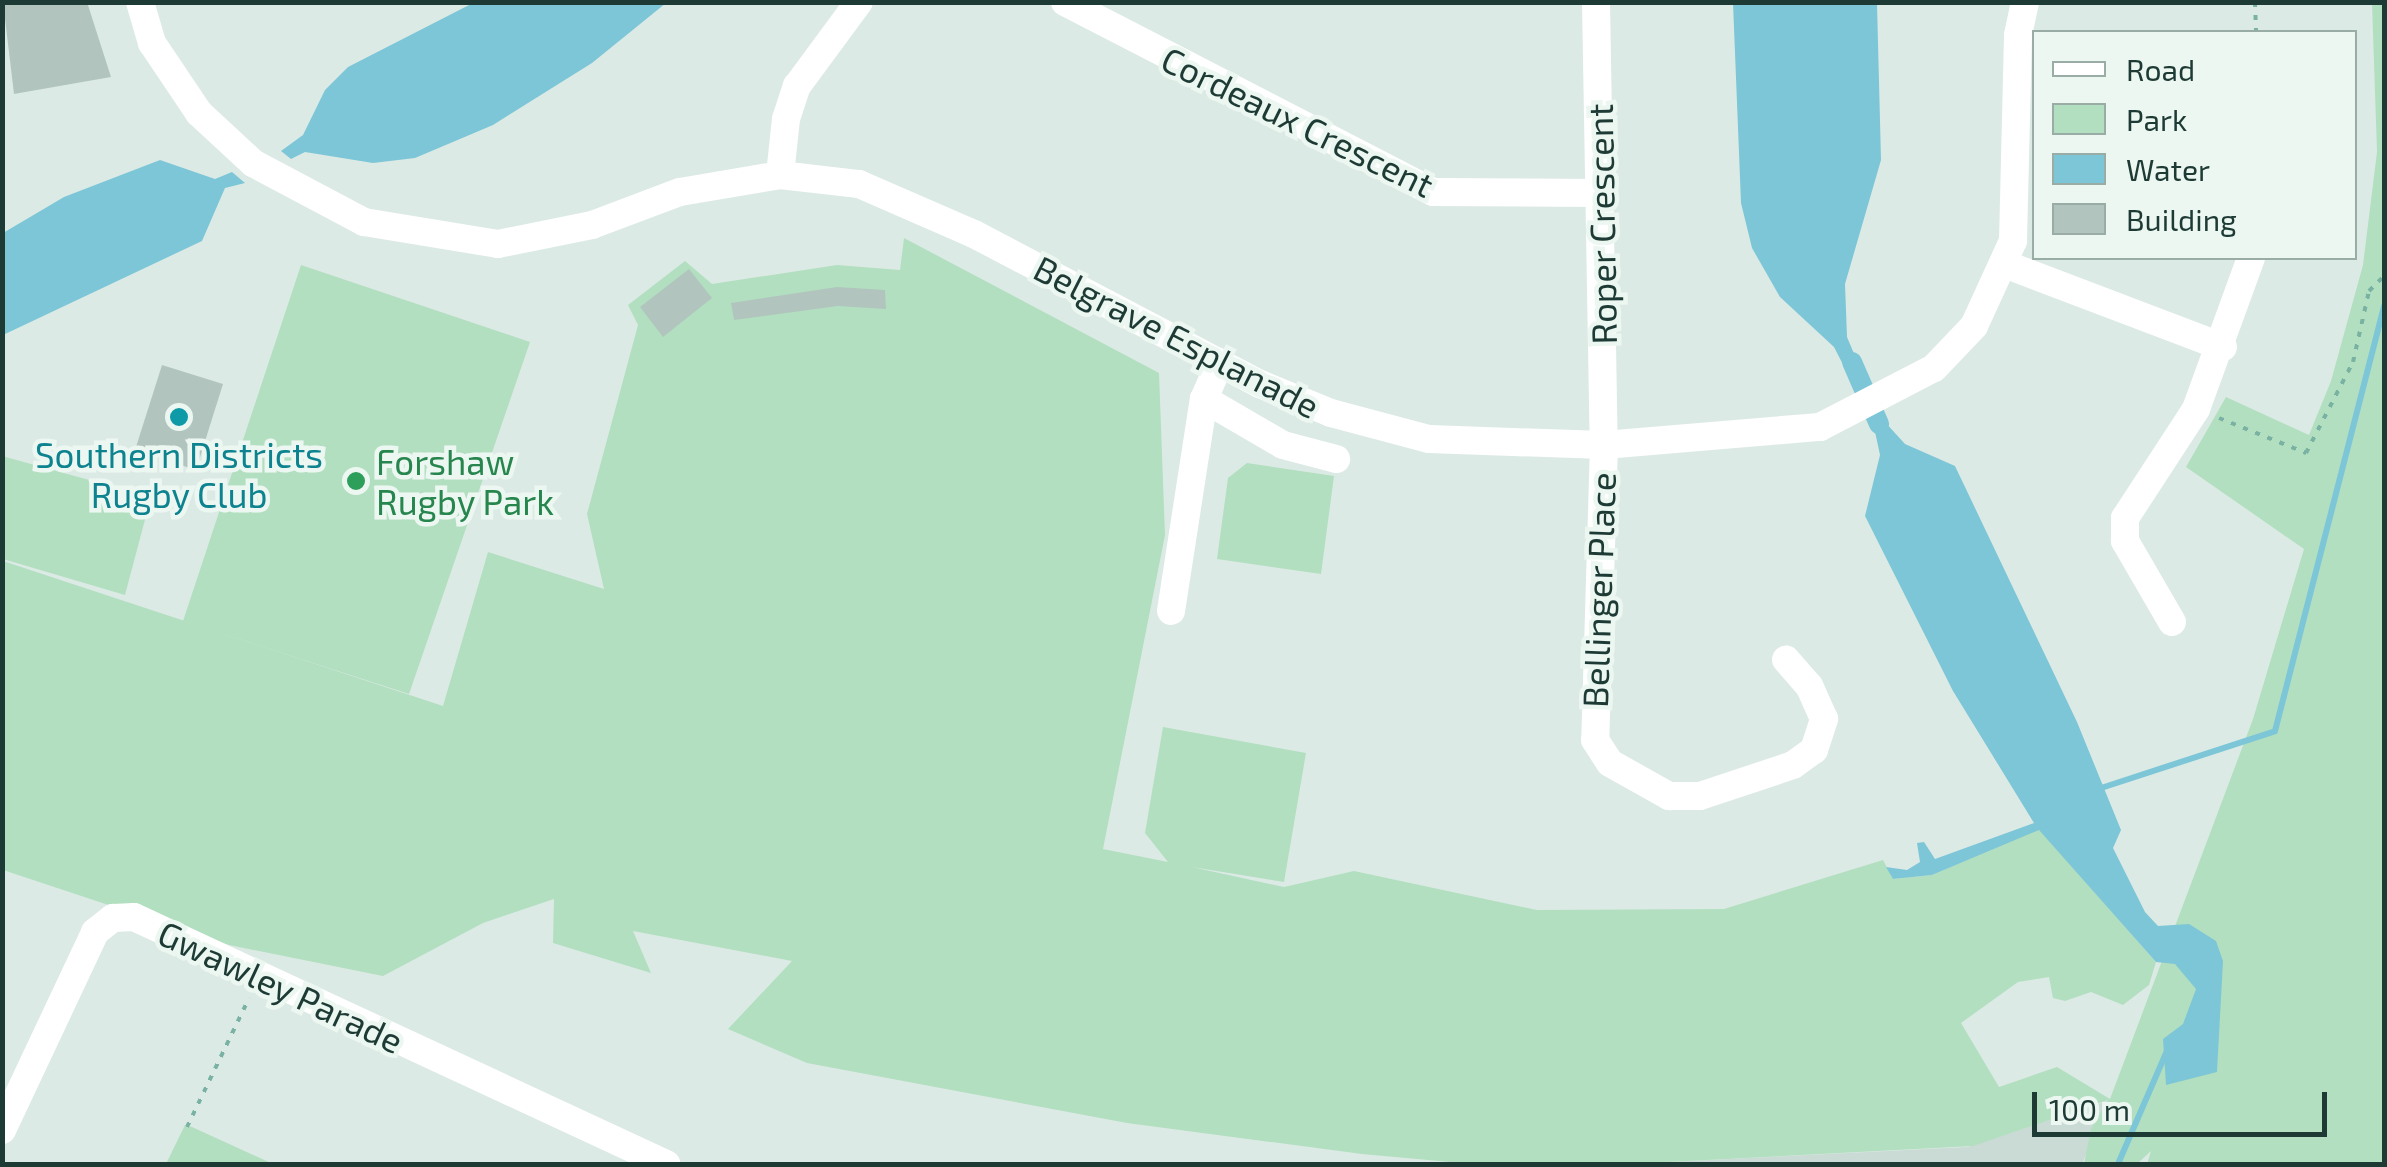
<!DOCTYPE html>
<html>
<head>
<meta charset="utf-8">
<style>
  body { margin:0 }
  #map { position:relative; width:2387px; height:1167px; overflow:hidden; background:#dceae5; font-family:"Exo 2",sans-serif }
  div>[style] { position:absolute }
  .built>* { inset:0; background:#cadad4 }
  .green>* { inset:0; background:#b2dfc0 }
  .water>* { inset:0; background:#7dc6d7 }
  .stream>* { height:6px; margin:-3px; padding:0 3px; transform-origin:3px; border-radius:3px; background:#7dc6d7 }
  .canal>* { height:20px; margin:-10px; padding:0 10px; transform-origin:10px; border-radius:10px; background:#7dc6d7 }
  .building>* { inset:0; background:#b1c5be }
  .path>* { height:4px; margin-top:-2px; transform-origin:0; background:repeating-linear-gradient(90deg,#79b2a2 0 5px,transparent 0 13px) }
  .minor>* { height:28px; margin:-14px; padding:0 14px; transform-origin:14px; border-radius:14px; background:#fff }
  .dots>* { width:28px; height:28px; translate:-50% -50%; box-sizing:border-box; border:5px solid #edf7f2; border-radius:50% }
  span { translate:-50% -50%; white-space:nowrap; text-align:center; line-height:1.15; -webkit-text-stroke:9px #edf7f2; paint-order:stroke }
  .street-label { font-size:35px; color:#1d3b34 }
  .culture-label { font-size:35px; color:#0d838f }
  .leisure-label { font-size:35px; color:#27864d }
  .left { translate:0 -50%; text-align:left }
  .frame { position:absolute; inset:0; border:5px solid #1d3b34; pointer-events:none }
  .legend { position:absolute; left:2032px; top:30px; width:325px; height:230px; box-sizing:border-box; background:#edf7f2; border:2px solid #9aaca6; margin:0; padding:12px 18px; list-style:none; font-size:30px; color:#1d3b34 }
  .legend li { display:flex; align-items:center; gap:20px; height:50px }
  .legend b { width:50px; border:2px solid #9aaca6 }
  .scale { position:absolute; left:2032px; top:1092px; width:295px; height:45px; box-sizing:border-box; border:5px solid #1d3b34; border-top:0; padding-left:12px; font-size:30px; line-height:35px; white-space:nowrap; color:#1d3b34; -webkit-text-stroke:8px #edf7f2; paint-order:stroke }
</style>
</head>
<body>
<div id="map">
  <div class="built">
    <div style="clip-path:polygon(2110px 1100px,2082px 1164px,1632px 1164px,1968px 1147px)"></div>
  </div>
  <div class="green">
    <div style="clip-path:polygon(2372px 3px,2384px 3px,2384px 1164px,2147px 1164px,2151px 1151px,2137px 1164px,2084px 1164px,2091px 1129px,2108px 1100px,1973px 1146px,1630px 1164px,1472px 1164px,1362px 1154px,1127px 1123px,807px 1063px,728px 1029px,792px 961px,633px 931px,651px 973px,553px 943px,554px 899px,483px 923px,383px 976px,229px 945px,3px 870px,3px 561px,443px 706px,488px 552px,604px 589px,587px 514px,638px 325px,628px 305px,685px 261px,712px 284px,837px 265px,900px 270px,904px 238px,1159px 373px,1165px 535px,1103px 849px,1168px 862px,1145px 833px,1163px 727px,1306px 753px,1284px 882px,1192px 867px,1284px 887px,1354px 871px,1537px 910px,1724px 909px,1883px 860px,1893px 879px,1932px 875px,2039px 829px,2156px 962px,2149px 985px,2123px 1005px,2091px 992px,2065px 1001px,2053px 998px,2049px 977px,2018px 982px,1961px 1023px,1999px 1087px,2057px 1067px,2110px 1099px,2253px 719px,2304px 549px,2186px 467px,2226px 397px,2309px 435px,2331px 381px,2363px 265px,2377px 152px)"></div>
    <div style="clip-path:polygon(301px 265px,530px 342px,409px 694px,183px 621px)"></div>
    <div style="clip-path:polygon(2px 456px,151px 497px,125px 595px,3px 559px)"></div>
    <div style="clip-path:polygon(1247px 463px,1334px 476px,1321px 574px,1217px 559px,1228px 478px)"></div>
    <div style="clip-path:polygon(185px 1125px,192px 1127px,273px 1164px,166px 1164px)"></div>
  </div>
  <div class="water">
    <div style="clip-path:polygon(475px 2px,666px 3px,592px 63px,493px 125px,415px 158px,373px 163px,305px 152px,291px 159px,281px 151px,303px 135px,325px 90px,348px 67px)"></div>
    <div style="clip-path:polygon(1733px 3px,1877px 3px,1881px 160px,1845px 284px,1847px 337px,1866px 382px,1855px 388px,1834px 347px,1780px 297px,1752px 248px,1741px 203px)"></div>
    <div style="clip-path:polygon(160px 160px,215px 179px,232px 172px,245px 183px,225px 188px,202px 241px,3px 335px,3px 233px,64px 197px)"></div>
    <div style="clip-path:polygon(1884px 421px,1905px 444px,1955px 466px,2077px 722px,2121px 830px,2113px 848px,2145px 912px,2158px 926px,2189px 924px,2216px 941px,2223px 961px,2217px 1072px,2166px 1085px,2163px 1039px,2183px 1024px,2196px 989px,2175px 964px,2156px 962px,2039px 830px,1932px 875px,1893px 879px,1886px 867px,1907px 870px,1920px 862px,1917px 843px,1924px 842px,1935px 859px,2034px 823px,1953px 691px,1865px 516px,1880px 455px,1874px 427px)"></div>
  </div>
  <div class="stream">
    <div style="left:2095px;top:790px;width:189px;rotate:-18.1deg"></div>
    <div style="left:2275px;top:731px;width:439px;rotate:-75.6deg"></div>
    <div style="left:2118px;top:1164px;width:123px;rotate:-66.6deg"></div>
  </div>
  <div class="canal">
    <div style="left:1852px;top:362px;width:68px;rotate:66.5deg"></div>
  </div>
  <div class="building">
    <div style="clip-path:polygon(3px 2px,87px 2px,111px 77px,14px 94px)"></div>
    <div style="clip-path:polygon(689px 269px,712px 298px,663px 337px,640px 307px)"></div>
    <div style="clip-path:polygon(837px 287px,885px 290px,886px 309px,838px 306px,734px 320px,731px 303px)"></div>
    <div style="clip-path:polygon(162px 365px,223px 384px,196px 470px,135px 450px)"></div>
  </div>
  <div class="path">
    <div style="left:2255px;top:2px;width:30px;rotate:88deg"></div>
    <div style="left:2219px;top:418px;width:94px;rotate:21.9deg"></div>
    <div style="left:2306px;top:453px;width:102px;rotate:-62.7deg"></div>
    <div style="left:2353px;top:362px;width:73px;rotate:-77.3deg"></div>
    <div style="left:2369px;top:291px;width:21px;rotate:-45deg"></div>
    <div style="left:187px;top:1127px;width:143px;rotate:-64.3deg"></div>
  </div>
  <div class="minor">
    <div style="left:140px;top:2px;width:43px;rotate:73.7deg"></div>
    <div style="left:152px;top:43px;width:84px;rotate:56.1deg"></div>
    <div style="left:199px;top:113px;width:74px;rotate:42.8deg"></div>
    <div style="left:253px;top:163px;width:126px;rotate:28deg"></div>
    <div style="left:364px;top:222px;width:136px;rotate:9.3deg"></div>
    <div style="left:498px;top:244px;width:96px;rotate:-11.4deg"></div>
    <div style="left:592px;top:225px;width:94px;rotate:-20.6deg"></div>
    <div style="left:680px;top:192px;width:101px;rotate:-9.6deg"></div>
    <div style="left:780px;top:175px;width:80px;rotate:6.5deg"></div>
    <div style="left:859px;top:184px;width:125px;rotate:23.5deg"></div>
    <div style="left:974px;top:234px;width:323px;rotate:27.7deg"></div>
    <div style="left:1260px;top:384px;width:77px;rotate:22.2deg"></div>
    <div style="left:1331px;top:413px;width:101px;rotate:14.9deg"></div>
    <div style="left:1429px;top:439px;width:175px;rotate:2deg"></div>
    <div style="left:1604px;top:445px;width:217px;rotate:-4.8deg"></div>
    <div style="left:1820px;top:427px;width:128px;rotate:-27.4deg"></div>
    <div style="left:1934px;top:368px;width:58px;rotate:-46.4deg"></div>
    <div style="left:1974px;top:326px;width:94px;rotate:-65.4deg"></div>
    <div style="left:2013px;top:241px;width:206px;rotate:-88.6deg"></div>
    <div style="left:2018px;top:35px;width:34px;rotate:-78deg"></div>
    <div style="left:1065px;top:2px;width:414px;rotate:27.3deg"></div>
    <div style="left:1433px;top:192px;width:169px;rotate:0.3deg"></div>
    <div style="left:1596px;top:2px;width:443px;rotate:89deg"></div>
    <div style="left:1604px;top:445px;width:295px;rotate:91.7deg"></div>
    <div style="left:1595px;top:740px;width:27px;rotate:57deg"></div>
    <div style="left:1610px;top:763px;width:68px;rotate:29.2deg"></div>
    <div style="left:1669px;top:796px;width:31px"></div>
    <div style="left:1700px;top:796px;width:98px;rotate:-18.4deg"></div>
    <div style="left:1793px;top:765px;width:26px;rotate:-36deg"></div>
    <div style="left:1814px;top:750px;width:33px;rotate:-72deg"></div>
    <div style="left:1824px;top:719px;width:36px;rotate:-114deg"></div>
    <div style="left:1809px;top:686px;width:35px;rotate:-131deg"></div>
    <div style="left:780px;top:175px;width:56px;rotate:-83.9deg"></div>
    <div style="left:786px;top:119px;width:35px;rotate:-72deg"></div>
    <div style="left:797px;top:86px;width:104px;rotate:-53.6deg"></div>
    <div style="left:2007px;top:265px;width:231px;rotate:20.8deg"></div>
    <div style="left:1204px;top:399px;width:91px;rotate:30.2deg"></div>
    <div style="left:1283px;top:445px;width:55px;rotate:14.8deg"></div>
    <div style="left:1171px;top:611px;width:215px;rotate:-81.2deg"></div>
    <div style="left:1204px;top:399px;width:40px;rotate:-66.6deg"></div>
    <div style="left:2172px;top:622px;width:94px;rotate:-120.1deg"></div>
    <div style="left:2125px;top:541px;width:23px;rotate:-90deg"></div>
    <div style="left:2125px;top:518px;width:130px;rotate:-56.9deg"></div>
    <div style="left:2196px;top:409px;width:161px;rotate:-70deg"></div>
    <div style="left:2px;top:1130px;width:219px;rotate:-64.8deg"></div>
    <div style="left:95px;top:932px;width:23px;rotate:-38deg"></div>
    <div style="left:113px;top:918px;width:21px;rotate:-3deg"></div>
    <div style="left:134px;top:917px;width:587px;rotate:24.9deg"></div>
  </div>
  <div class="dots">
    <div style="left:179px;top:417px;background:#0f9aa8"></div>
    <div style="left:356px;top:481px;background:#2e9e5b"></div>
  </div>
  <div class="street-label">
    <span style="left:1298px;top:121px;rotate:26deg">Cordeaux Crescent</span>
    <span style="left:1601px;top:224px;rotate:-91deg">Roper Crescent</span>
    <span style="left:1177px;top:336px;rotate:27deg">Belgrave Esplanade</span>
    <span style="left:1598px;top:590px;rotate:-88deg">Bellinger Place</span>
    <span style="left:281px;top:986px;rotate:25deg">Gwawley Parade</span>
  </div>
  <div class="culture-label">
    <span style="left:179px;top:474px">Southern Districts<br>Rugby Club</span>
  </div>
  <div class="leisure-label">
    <span class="left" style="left:376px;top:481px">Forshaw<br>Rugby Park</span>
  </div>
  <div class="frame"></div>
  <ul class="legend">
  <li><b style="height:12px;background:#fff"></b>Road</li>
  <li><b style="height:28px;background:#b2dfc0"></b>Park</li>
  <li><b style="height:28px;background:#7dc6d7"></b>Water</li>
  <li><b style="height:28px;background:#b1c5be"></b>Building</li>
  </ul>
  <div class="scale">100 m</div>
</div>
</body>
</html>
